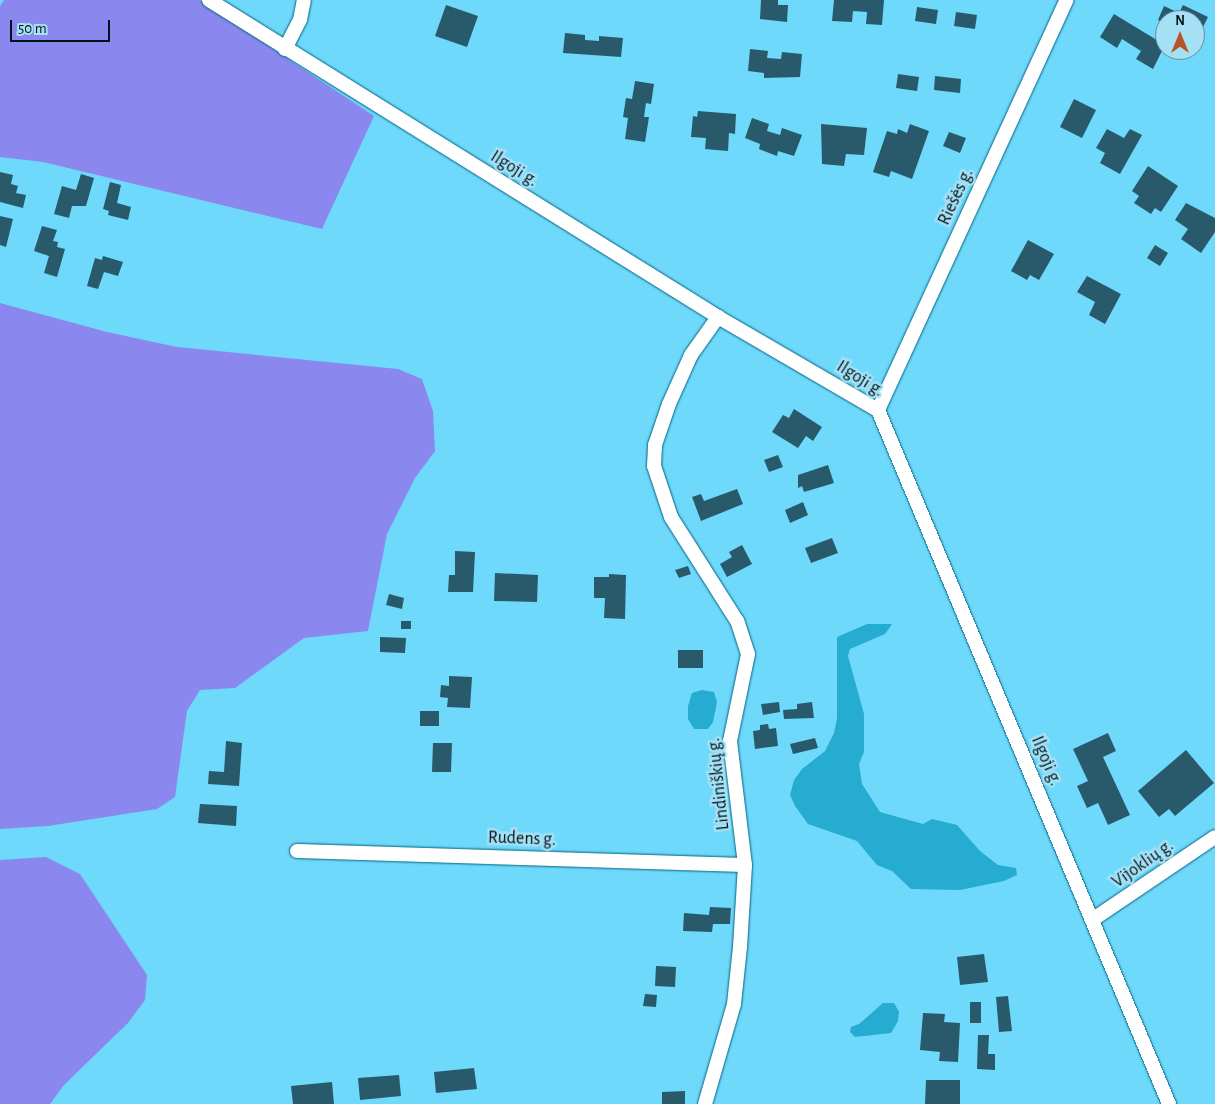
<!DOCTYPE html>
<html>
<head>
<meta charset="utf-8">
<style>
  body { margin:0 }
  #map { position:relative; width:1215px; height:1104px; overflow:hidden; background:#6fd9fc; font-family:"Alegreya Sans",sans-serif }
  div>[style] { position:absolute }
  .forest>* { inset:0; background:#8a88ef }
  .water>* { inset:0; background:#26abd1 }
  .building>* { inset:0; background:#285a6b }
  .roads { filter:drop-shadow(0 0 1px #026680) drop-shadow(0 0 1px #026680) }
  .minor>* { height:14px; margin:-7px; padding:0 7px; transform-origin:7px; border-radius:7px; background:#fff }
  span { translate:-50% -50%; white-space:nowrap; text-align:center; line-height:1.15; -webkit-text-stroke:5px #a6e0f5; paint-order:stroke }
  .street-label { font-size:18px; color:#00141b }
  .north { position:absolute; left:1155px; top:10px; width:50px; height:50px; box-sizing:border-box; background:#a6e0f5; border:1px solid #648e9e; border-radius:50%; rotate:0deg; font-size:14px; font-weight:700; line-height:20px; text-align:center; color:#00141b }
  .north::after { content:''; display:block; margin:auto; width:18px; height:22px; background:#b85325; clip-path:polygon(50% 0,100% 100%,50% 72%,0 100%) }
  .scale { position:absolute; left:10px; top:20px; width:100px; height:22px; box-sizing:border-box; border:2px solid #00141b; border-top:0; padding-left:6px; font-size:15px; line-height:18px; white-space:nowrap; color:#00141b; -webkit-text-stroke:4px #a6e0f5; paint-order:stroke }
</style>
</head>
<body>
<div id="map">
  <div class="forest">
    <div style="clip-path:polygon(4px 0,199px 0,374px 116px,322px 229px,43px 162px,0 157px,0 6px)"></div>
    <div style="clip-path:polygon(0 303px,107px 332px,177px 347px,398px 369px,422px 379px,433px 411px,435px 451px,415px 478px,387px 534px,368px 631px,304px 638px,235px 688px,200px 690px,187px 711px,175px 797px,157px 809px,48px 826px,0 829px)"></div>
    <div style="clip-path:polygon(46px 857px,80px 874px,147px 975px,145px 1000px,128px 1023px,64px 1085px,50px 1104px,0 1104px,0 860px)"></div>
  </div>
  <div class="water">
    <div style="clip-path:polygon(867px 624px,892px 624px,885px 634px,850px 649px,848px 656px,864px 714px,864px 752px,859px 764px,862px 784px,880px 812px,923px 824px,932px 819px,957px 825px,980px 851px,998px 865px,1016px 868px,1017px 875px,1004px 881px,960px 890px,911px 889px,892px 871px,877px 865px,857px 841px,808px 824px,795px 806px,790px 795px,794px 780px,802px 769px,825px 751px,834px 733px,837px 719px,837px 637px)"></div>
    <div style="clip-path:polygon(702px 690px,714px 692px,717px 702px,713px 722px,708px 729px,694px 729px,688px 719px,688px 706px,692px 693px)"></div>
    <div style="clip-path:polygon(883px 1003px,894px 1003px,899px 1012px,898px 1021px,891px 1033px,855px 1037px,850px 1032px,851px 1027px,859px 1024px)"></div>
  </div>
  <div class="building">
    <div style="clip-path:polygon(761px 0,778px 0,778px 5px,788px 5px,787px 22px,760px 19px)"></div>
    <div style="clip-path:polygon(834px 0,884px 0,882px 25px,866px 24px,867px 12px,853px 11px,852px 22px,832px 21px)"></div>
    <div style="clip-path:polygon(446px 5px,478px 16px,467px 47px,435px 36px)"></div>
    <div style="clip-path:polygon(1183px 5px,1208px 17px,1201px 31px,1195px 28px,1195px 20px,1165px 20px,1165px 24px,1158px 20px,1164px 6px,1179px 13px)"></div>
    <div style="clip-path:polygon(917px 7px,938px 10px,936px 24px,915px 21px)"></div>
    <div style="clip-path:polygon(956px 12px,977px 15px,975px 29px,954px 26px)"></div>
    <div style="clip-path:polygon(1114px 14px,1165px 45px,1153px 69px,1136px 59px,1141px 51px,1122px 39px,1117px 48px,1100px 37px)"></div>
    <div style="clip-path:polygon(565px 33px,585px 35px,585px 40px,599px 41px,599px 36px,623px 38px,621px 57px,563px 53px)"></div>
    <div style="clip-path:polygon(750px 49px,768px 51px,767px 58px,781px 59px,782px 52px,802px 54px,800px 77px,764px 78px,764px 73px,748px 71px)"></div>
    <div style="clip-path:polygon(898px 74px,919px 77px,917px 91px,896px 88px)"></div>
    <div style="clip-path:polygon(935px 76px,961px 79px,960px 93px,934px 90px)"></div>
    <div style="clip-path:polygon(635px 81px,654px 84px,651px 104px,646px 103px,644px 117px,649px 117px,645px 142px,625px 139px,628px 118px,623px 117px,626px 98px,632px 99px)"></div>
    <div style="clip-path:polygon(1074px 99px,1096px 110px,1082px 138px,1060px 127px)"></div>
    <div style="clip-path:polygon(698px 111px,736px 114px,735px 134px,729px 133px,728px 151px,705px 149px,706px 138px,691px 137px,693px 116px,697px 117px)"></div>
    <div style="clip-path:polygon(752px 118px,769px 124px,767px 131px,780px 135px,782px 128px,802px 135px,794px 156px,778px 151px,777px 156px,759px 149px,760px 144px,745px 138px)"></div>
    <div style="clip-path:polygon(821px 124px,867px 128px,864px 155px,846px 154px,844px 166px,822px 164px)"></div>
    <div style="clip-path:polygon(910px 124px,929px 131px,912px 179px,891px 171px,889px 177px,873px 172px,887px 131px,897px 134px,898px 129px,907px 133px)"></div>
    <div style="clip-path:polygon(1107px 129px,1124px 138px,1130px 129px,1142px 135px,1120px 174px,1100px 163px,1105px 153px,1096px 148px)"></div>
    <div style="clip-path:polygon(949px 132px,966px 138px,960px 153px,943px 146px)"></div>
    <div style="clip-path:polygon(1148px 166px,1178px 186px,1161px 212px,1155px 208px,1151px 214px,1134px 203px,1139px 196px,1132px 191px)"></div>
    <div style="clip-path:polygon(0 172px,13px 175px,11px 184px,18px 186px,16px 193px,26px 195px,23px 208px,0 202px)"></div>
    <div style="clip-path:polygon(81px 174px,94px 178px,86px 206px,72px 206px,69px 218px,54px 214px,62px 186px,76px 190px)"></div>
    <div style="clip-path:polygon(110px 182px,121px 185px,117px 203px,131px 207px,128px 220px,108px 215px,109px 211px,103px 209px)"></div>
    <div style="clip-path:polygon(1186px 203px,1215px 218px,1215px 232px,1201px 253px,1181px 239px,1188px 229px,1175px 220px)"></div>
    <div style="clip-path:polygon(0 216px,13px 219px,6px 247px,0 245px)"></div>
    <div style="clip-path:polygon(42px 226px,57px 230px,53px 241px,58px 242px,57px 247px,65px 249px,57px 277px,44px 273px,49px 256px,34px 251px)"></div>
    <div style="clip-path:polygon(1028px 240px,1054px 254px,1039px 280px,1030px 275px,1027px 280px,1011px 271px)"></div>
    <div style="clip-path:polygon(1155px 245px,1168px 253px,1160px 266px,1147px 258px)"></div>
    <div style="clip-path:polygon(103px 256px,123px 262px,118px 276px,104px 272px,98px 289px,87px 286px,95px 258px,102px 260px)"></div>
    <div style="clip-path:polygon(1087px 276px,1121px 294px,1105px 324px,1089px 315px,1095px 302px,1077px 292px)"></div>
    <div style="clip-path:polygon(794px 409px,822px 427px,813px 441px,806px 436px,798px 448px,772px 432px,783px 415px,789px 418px)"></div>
    <div style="clip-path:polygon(778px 455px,783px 467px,769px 472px,764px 460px)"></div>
    <div style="clip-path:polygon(828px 465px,834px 483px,804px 492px,802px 486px,798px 488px,798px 475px)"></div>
    <div style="clip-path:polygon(737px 489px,743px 504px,701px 521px,692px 497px,701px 494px,704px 501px)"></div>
    <div style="clip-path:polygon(803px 502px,808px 515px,790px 523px,785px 510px)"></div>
    <div style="clip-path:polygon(832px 538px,838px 553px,811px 563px,805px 548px)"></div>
    <div style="clip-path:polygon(742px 545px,752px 564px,727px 577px,720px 564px,732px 557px,729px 552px)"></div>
    <div style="clip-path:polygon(455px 551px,475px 552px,473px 592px,448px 592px,449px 575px,455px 575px)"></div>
    <div style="clip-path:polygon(688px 566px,691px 574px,679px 578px,675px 570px)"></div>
    <div style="clip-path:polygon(495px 573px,538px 575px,537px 602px,494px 601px)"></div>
    <div style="clip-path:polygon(609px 574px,626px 575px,625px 619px,604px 618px,605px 598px,594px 598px,594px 577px,609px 577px)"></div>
    <div style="clip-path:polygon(389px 594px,404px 598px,402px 609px,386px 605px)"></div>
    <div style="clip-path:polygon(401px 621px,411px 621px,411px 629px,401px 629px)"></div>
    <div style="clip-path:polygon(380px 637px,406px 638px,405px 653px,380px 652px)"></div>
    <div style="clip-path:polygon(678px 650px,703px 650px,703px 668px,678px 668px)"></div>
    <div style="clip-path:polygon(449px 676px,472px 677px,470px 708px,447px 707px,448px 698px,440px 697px,441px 685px,449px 686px)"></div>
    <div style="clip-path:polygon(779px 702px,780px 712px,763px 715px,761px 704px)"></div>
    <div style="clip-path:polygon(812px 702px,814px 718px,784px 719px,783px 710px,797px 709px,797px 704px)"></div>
    <div style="clip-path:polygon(420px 711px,439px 711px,439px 726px,420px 726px)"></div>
    <div style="clip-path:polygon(768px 724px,769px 729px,776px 728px,778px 746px,755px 749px,753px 731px,760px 730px,760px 725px)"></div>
    <div style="clip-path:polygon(1108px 733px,1116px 751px,1103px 757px,1130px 815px,1108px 825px,1098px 803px,1087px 808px,1077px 786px,1088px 781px,1073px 749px)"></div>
    <div style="clip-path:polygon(815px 738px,818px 748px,793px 754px,790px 744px)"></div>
    <div style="clip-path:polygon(226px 741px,242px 743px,239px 786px,208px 784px,209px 771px,224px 772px)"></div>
    <div style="clip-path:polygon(433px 743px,452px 743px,451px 772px,432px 772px)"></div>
    <div style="clip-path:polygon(1186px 750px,1214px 783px,1175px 816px,1169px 809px,1159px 817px,1138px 791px)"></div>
    <div style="clip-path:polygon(200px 804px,237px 806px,236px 826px,198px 823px)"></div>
    <div style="clip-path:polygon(710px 907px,731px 908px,730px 924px,713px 924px,712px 932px,683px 931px,684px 913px,709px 915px)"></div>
    <div style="clip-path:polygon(984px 954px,988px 982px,960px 985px,957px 957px)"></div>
    <div style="clip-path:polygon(656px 966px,676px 967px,675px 987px,655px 986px)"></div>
    <div style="clip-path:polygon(645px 994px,657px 995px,656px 1007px,643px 1006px)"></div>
    <div style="clip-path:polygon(1008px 996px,1012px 1031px,999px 1032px,996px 997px)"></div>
    <div style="clip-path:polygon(970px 1002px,981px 1002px,981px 1023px,970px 1023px)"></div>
    <div style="clip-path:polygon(923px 1013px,945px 1014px,944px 1022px,960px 1023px,958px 1062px,939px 1061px,940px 1052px,920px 1050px)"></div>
    <div style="clip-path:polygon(978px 1035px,989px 1035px,988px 1054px,995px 1054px,995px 1070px,977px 1069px)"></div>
    <div style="clip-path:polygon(474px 1068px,477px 1089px,436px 1093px,434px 1072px)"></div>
    <div style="clip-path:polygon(399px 1075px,401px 1096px,360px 1100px,358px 1078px)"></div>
    <div style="clip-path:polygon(926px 1080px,960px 1080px,960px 1104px,925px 1104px)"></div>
    <div style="clip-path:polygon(332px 1082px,334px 1104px,293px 1104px,291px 1086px)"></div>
    <div style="clip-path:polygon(685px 1091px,685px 1104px,662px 1104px,662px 1092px)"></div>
  </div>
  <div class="roads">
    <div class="minor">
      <div style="left:209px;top:0;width:600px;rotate:31.91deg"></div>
      <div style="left:718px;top:317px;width:185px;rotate:30.2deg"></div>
      <div style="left:878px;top:410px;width:753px;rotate:67.25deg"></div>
      <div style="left:285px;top:49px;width:33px;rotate:-63deg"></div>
      <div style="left:300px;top:20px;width:20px;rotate:-79deg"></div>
      <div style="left:878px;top:410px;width:451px;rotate:-65.3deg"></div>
      <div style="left:297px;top:851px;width:448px;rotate:1.8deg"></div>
      <div style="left:1092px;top:920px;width:148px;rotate:-34deg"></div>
      <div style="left:705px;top:1104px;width:104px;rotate:-73.8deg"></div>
      <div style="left:734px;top:1004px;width:57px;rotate:-84deg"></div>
      <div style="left:740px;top:947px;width:82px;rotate:-86.5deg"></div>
      <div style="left:745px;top:865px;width:125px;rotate:-96.9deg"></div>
      <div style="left:730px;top:741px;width:89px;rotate:-78.3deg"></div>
      <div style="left:748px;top:654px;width:35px;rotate:-108deg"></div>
      <div style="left:737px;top:621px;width:123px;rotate:-122.4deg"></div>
      <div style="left:671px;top:517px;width:54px;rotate:-108.4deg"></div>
      <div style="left:654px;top:466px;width:21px;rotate:-87deg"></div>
      <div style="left:655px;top:445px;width:43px;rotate:-71.1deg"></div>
      <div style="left:669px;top:404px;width:54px;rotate:-65.8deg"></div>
      <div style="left:691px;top:355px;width:47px;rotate:-54.6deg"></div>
    </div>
  </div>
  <div class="street-label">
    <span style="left:514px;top:169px;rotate:32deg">Ilgoji g.</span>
    <span style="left:956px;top:197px;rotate:-65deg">Riešės g.</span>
    <span style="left:860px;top:379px;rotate:32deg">Ilgoji g.</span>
    <span style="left:1046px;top:761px;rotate:67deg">Ilgoji g.</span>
    <span style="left:719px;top:784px;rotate:-96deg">Lindiniškių g.</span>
    <span style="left:522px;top:839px;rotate:2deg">Rudens g.</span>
    <span style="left:1143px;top:864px;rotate:-35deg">Vijoklių g.</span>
  </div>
  <div class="north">N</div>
  <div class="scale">50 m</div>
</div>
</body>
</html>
